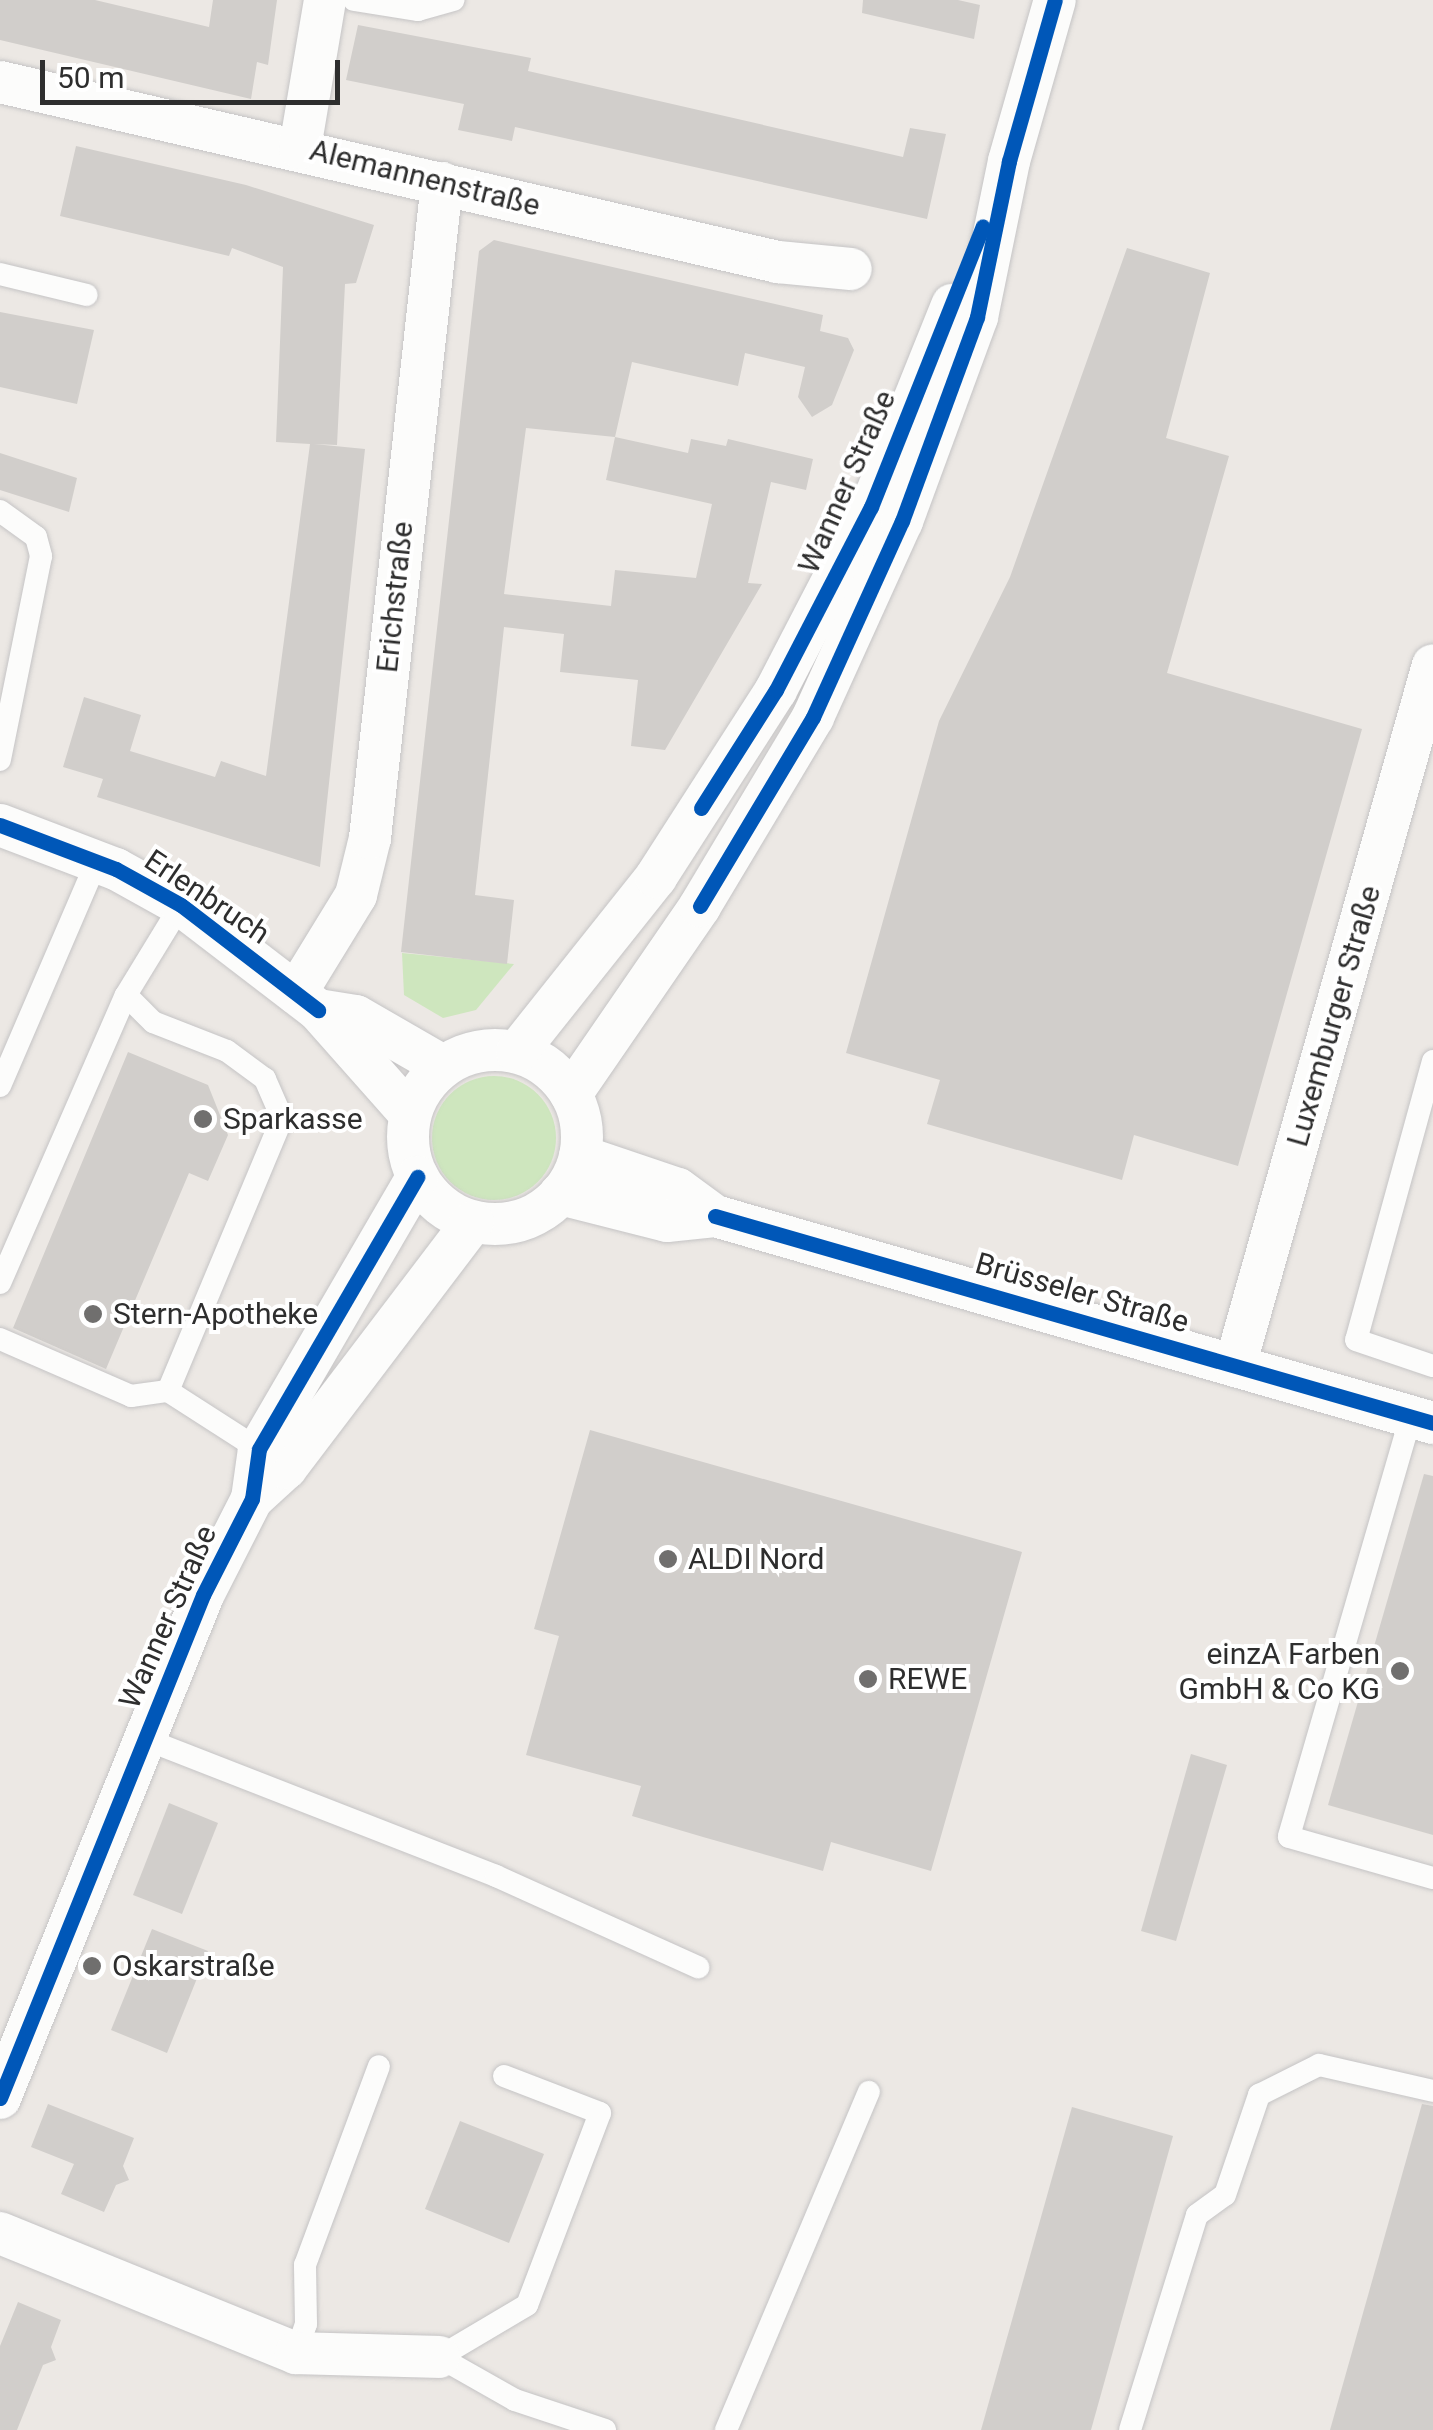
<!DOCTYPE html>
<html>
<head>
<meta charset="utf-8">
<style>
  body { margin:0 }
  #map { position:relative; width:1433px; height:2430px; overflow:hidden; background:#ece8e4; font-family:Roboto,sans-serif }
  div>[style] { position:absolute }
  .green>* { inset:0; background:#cee6be }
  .round { border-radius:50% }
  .building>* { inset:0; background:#d1cecb }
  .roads { filter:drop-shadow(0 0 2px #c5c4c5) drop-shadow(0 0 2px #c5c4c5) }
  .service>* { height:22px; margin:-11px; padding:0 11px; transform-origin:11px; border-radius:11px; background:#fcfcfb }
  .minor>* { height:42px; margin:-21px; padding:0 21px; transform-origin:21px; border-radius:21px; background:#fcfcfb }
  .minor>.ring { margin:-21px; padding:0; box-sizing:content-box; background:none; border:42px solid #fcfcfb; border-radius:50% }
  .cycleway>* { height:15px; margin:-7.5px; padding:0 7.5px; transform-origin:7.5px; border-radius:7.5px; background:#0057b8 }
  .dots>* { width:28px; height:28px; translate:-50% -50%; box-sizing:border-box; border:5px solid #fff; border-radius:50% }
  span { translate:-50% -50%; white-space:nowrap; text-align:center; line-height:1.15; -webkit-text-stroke:8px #fff; paint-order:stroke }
  .street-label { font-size:30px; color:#2e2e2e }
  .poi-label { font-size:30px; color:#2e2e2e }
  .left { translate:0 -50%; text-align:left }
  .right { translate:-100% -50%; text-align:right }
  .scale { position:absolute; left:40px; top:60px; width:300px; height:45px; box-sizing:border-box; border:5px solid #2e2e2e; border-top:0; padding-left:12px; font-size:30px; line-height:35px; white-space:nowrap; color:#2e2e2e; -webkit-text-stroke:8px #fff; paint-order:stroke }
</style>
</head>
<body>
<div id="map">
  <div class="green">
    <div style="clip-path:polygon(402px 953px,514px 964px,476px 1010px,443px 1018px,404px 995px)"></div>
    <div class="round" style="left:432px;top:1076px;width:124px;height:124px"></div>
  </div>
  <div class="building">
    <div style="clip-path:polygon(0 0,95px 0,209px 27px,213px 0,277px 0,268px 65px,257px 62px,251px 99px,0 40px)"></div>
    <div style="clip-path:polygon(863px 0,958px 0,980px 5px,974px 39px,862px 13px)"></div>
    <div style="clip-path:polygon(358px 25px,531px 58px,528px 71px,903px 157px,910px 128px,946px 134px,927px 219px,515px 127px,512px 141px,458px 130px,464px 104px,346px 80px)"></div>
    <div style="clip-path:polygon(76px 146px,246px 185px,374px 225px,356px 283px,345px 284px,337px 445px,314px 444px,365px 449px,320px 867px,97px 797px,103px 779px,63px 767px,84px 697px,141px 715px,130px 751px,215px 777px,221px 761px,266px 776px,310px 444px,276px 442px,283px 267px,232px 248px,229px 256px,60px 216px)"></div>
    <div style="clip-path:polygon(evenodd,494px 240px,823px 315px,820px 331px,848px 338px,854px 350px,832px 405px,812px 417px,798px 397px,805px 367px,745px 353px,738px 386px,632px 362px,615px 437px,688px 453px,691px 439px,726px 446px,728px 439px,813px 459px,806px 490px,771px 482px,748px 583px,762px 584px,665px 750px,631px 746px,638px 680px,560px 672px,564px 634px,504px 627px,475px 895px,514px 900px,507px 964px,401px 952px,479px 251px,494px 240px,526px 428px,615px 437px,606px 480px,712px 504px,696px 578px,615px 570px,611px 606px,504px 594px,526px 428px)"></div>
    <div style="clip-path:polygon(1127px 248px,1210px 273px,1166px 438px,1229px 456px,1167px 673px,1362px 729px,1238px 1166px,1134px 1135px,1122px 1180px,927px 1124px,940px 1080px,846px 1053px,939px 721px,1010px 577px)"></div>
    <div style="clip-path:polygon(0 312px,94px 330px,77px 404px,0 387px)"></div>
    <div style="clip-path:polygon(0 453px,77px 478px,69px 512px,0 490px)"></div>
    <div style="clip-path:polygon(128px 1052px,208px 1085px,228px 1135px,208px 1181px,189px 1173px,106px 1369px,13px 1328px)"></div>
    <div style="clip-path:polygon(590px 1430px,1022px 1552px,931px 1871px,831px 1842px,823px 1871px,703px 1837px,632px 1816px,641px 1786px,526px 1755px,559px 1636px,534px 1629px)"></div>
    <div style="clip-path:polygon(1424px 1474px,1433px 1476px,1433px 1835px,1328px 1805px)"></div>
    <div style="clip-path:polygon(1191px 1754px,1227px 1765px,1176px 1941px,1141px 1931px)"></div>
    <div style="clip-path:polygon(169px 1803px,218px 1823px,182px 1914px,133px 1895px)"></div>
    <div style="clip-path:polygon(152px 1929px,208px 1951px,167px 2053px,111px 2030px)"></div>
    <div style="clip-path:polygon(48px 2104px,134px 2138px,123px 2166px,129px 2180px,116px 2185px,104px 2212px,61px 2194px,74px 2164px,31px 2147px)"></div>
    <div style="clip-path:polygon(1422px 2104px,1433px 2106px,1433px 2430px,1330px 2430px)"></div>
    <div style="clip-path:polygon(1072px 2107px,1173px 2136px,1091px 2430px,981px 2430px)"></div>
    <div style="clip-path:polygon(460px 2121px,544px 2154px,509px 2243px,425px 2209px)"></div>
    <div style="clip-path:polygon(18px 2302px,61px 2320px,51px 2347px,56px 2360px,43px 2365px,17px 2430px,0 2430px,0 2346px)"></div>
  </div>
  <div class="roads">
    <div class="service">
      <div style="left:354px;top:0;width:65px;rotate:8.9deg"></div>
      <div style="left:418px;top:10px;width:37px;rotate:-16deg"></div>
      <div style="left:0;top:274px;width:89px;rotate:13.6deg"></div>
      <div style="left:0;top:511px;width:44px;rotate:35.8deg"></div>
      <div style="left:36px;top:537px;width:20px;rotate:75deg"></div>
      <div style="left:41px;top:556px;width:208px;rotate:101.4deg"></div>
      <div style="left:1433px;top:1061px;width:289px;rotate:105.4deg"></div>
      <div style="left:1356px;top:1340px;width:81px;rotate:18.7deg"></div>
      <div style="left:0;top:1086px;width:245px;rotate:-66.7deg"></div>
      <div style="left:0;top:1283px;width:314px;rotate:-66.4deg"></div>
      <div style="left:126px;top:995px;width:105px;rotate:-58.6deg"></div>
      <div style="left:0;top:1339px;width:143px;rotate:23.5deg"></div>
      <div style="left:131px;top:1396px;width:37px;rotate:-8deg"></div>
      <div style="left:168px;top:1391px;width:296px;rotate:-67.3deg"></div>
      <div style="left:282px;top:1118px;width:43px;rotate:-113.6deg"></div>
      <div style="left:265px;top:1079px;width:47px;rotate:-143.6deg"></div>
      <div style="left:227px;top:1051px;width:79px;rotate:-158.6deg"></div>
      <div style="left:153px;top:1022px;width:38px;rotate:-135deg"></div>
      <div style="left:168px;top:1391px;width:117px;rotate:32.7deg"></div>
      <div style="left:1411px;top:1416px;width:438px;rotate:106.2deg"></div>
      <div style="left:1289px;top:1837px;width:150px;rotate:15.9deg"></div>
      <div style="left:145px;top:1739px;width:377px;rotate:21.3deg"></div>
      <div style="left:496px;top:1876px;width:222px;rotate:24.3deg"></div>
      <div style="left:504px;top:2076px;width:103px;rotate:21.1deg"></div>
      <div style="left:600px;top:2113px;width:205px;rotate:110.8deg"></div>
      <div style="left:527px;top:2305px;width:102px;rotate:149.4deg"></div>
      <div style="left:439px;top:2357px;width:87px;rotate:29.5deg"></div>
      <div style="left:515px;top:2400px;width:95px;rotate:18.4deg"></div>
      <div style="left:296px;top:2353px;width:31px;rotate:-71deg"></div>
      <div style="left:306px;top:2324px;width:59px;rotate:-91deg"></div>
      <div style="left:305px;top:2265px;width:212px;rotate:-69.6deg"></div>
      <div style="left:726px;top:2430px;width:367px;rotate:-67.1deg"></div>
      <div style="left:1130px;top:2430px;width:225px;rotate:-72.7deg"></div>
      <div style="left:1197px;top:2215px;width:34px;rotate:-36deg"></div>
      <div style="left:1225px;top:2195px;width:106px;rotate:-71.2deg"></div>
      <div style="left:1259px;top:2095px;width:67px;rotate:-26.6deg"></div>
      <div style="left:1319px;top:2065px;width:117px;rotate:12.8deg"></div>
    </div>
    <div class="minor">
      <div style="left:0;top:82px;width:799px;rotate:13.03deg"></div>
      <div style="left:778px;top:262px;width:73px;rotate:5.5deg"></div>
      <div style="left:300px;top:148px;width:150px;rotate:-80.4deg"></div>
      <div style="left:0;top:825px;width:124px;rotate:20.8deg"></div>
      <div style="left:116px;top:869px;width:74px;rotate:29deg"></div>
      <div style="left:181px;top:905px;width:173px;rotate:37.5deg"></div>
      <div style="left:318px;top:1010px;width:139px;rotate:48.5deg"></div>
      <div style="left:296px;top:993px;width:115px;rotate:-58.5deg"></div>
      <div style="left:356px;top:895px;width:59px;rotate:-76.2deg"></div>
      <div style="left:370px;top:838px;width:659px;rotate:-83.73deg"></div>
      <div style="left:318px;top:1010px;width:38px;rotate:9deg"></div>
      <div style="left:356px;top:1016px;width:100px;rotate:29.9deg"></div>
      <div class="ring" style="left:408px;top:1050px;width:132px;height:132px"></div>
      <div style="left:517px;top:1052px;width:223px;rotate:-51.5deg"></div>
      <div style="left:656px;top:877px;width:222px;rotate:-57.3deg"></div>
      <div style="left:776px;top:690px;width:206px;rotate:-62.6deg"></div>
      <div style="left:871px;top:507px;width:218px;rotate:-68.1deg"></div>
      <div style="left:571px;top:1094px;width:228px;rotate:-55.5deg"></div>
      <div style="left:700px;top:906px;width:220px;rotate:-59.1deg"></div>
      <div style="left:813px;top:717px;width:215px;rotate:-65.6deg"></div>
      <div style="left:902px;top:521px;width:217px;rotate:-69.8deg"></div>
      <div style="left:977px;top:317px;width:159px;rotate:-78.4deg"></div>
      <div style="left:1009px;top:161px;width:167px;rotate:-74.1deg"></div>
      <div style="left:580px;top:1156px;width:103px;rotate:18.6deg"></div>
      <div style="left:678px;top:1189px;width:46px;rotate:36.1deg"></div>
      <div style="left:715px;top:1216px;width:747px;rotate:16.08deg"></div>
      <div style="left:560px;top:1194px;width:110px;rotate:14.2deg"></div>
      <div style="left:667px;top:1221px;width:48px;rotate:-5.9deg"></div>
      <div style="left:1235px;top:1366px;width:728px;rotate:-74.23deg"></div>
      <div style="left:252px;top:1499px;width:46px;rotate:-42.4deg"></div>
      <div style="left:286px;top:1468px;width:309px;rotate:-52.8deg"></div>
      <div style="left:0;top:2098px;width:542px;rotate:-68.02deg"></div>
      <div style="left:203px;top:1595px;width:108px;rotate:-63deg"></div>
      <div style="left:252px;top:1499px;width:50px;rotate:-82deg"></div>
      <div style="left:259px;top:1449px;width:315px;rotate:-59.8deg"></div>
      <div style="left:0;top:2233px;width:319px;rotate:22.1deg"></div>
      <div style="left:296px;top:2353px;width:143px;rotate:1.6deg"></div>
    </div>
  </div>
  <div class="cycleway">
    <div style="left:701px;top:808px;width:140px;rotate:-57.6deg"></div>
    <div style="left:776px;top:690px;width:206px;rotate:-62.6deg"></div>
    <div style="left:871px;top:507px;width:302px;rotate:-68.3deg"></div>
    <div style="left:0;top:825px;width:124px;rotate:20.8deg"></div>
    <div style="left:116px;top:869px;width:74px;rotate:29deg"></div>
    <div style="left:181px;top:905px;width:173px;rotate:37.5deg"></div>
    <div style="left:700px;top:906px;width:220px;rotate:-59.1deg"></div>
    <div style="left:813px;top:717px;width:215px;rotate:-65.6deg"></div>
    <div style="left:902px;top:521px;width:217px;rotate:-69.8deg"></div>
    <div style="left:977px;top:317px;width:159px;rotate:-78.4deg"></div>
    <div style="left:1009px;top:161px;width:167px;rotate:-74.1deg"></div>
    <div style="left:715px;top:1216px;width:747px;rotate:16.08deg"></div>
    <div style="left:0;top:2098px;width:542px;rotate:-68.02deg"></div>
    <div style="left:203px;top:1595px;width:108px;rotate:-63deg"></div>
    <div style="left:252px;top:1499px;width:50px;rotate:-82deg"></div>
    <div style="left:259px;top:1449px;width:315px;rotate:-59.8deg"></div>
  </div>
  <div class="dots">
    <div style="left:203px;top:1119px;background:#706f6e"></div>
    <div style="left:93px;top:1314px;background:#706f6e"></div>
    <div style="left:668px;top:1559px;background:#706f6e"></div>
    <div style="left:1400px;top:1671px;background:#706f6e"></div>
    <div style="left:868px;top:1679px;background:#706f6e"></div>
    <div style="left:92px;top:1966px;background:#706f6e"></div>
  </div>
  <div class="street-label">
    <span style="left:425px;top:178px;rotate:14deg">Alemannenstraße</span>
    <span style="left:847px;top:482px;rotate:-66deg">Wanner Straße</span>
    <span style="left:395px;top:597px;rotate:-84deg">Erichstraße</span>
    <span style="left:207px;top:897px;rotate:34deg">Erlenbruch</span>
    <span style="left:1334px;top:1016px;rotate:-74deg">Luxemburger Straße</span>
    <span style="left:1082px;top:1293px;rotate:16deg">Brüsseler Straße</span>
    <span style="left:168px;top:1617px;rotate:-66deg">Wanner Straße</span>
  </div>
  <div class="poi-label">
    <span class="left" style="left:223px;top:1119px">Sparkasse</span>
    <span class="left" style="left:113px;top:1314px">Stern-Apotheke</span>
    <span class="left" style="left:688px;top:1559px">ALDI Nord</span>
    <span class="right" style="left:1380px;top:1671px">einzA Farben<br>GmbH &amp; Co KG</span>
    <span class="left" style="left:888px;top:1679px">REWE</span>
    <span class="left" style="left:112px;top:1966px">Oskarstraße</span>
  </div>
  <div class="scale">50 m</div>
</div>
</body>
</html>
